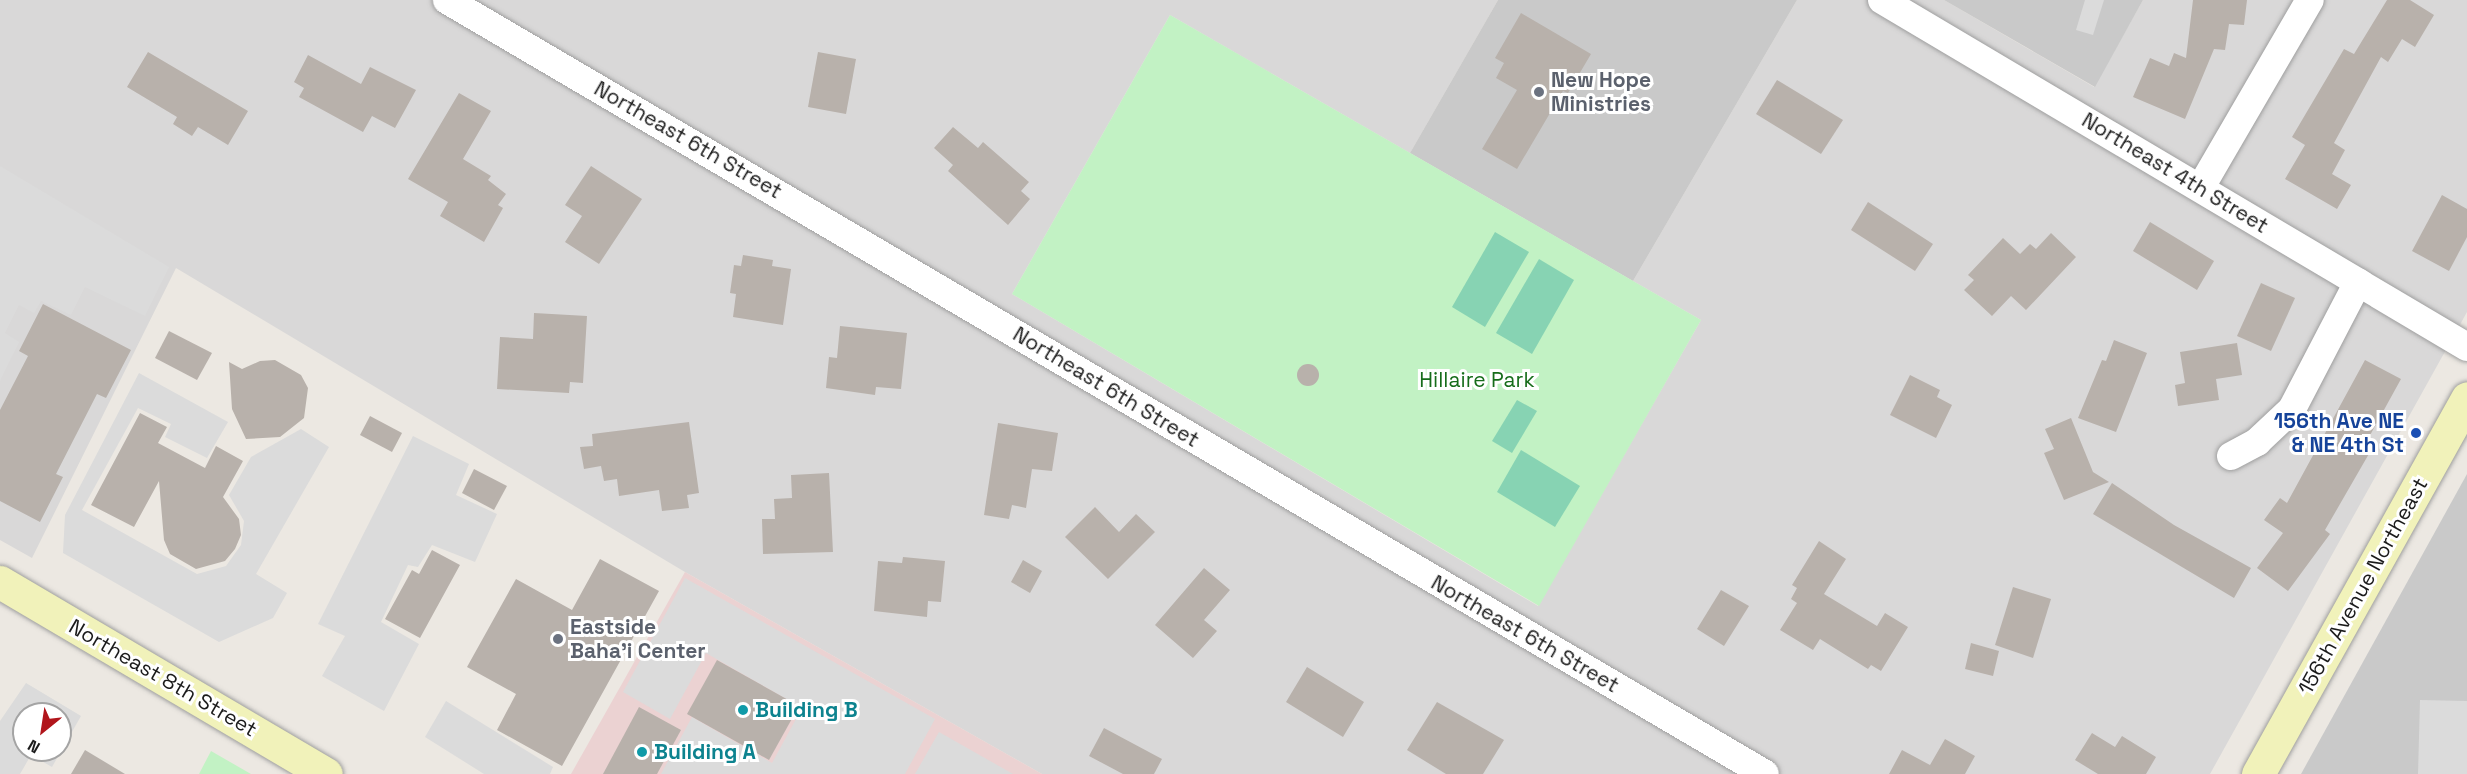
<!DOCTYPE html>
<html>
<head>
<meta charset="utf-8">
<style>
  body { margin:0 }
  #map { position:relative; width:2467px; height:774px; overflow:hidden; background:#ece8e2; font-family:"Space Grotesk",sans-serif }
  div>[style] { position:absolute }
  .residential>* { inset:0; background:#d9d8d8 }
  .commercial>* { inset:0; background:#ebd2d2 }
  .religious>* { inset:0; background:#c9c9c9 }
  .park>* { inset:0; background:#c2f2c4 }
  .pitch>* { inset:0; background:#87d3b3 }
  .parking>* { inset:0; background:#dbdbdb }
  .building>* { inset:0; background:#b8b1ab }
  .round { border-radius:50% }
  .roads { filter:drop-shadow(0 0 2px #9f9f9f) drop-shadow(0 0 2px #9f9f9f) }
  .street>* { height:28px; margin:-14px; padding:0 14px; transform-origin:14px; border-radius:14px; background:#fff }
  .secondary>* { height:33px; margin:-16.5px; padding:0 16.5px; transform-origin:16.5px; border-radius:16.5px; background:#f1f2ba }
  .dots>* { width:16px; height:16px; translate:-50% -50%; box-sizing:border-box; border:3px solid #fff; border-radius:50% }
  span { translate:-50% -50%; white-space:nowrap; text-align:center; line-height:1.15; -webkit-text-stroke:6px #fff; paint-order:stroke }
  .worship-label { font-size:21px; color:#5b616d; font-weight:700 }
  .left { translate:0 -50%; text-align:left }
  .street-label { font-size:21px; color:#1b1b1b }
  .park-label { font-size:21px; color:#166c1a }
  .transit-label { font-size:21px; color:#164399; font-weight:700 }
  .right { translate:-100% -50%; text-align:right }
  .culture-label { font-size:21px; color:#0d838f; font-weight:700 }
  .north { position:absolute; left:12px; top:702px; width:60px; height:60px; box-sizing:border-box; background:#fff; border:2px solid #a4a4a4; border-radius:50%; rotate:210deg; font-size:16px; font-weight:700; line-height:24px; text-align:center; color:#1b1b1b }
  .north::after { content:''; display:block; margin:auto; width:21px; height:27px; background:#b1151b; clip-path:polygon(50% 0,100% 100%,50% 72%,0 100%) }
</style>
</head>
<body>
<div id="map">
  <div class="residential">
    <div style="clip-path:polygon(0 0,1498px 0,1410px 153px,1170px 15px,1012px 294px,1538px 606px,1701px 320px,1633px 281px,1797px 0,1944px 0,2094px 87px,2143px 0,2467px 0,2467px 312px,2210px 774px,1042px 774px,685px 572px,176px 268px,32px 558px,0 540px)"></div>
  </div>
  <div class="commercial">
    <div style="clip-path:polygon(685px 572px,1042px 774px,571px 774px)"></div>
  </div>
  <div class="religious">
    <div style="clip-path:polygon(1498px 0,1797px 0,1633px 281px,1410px 153px)"></div>
    <div style="clip-path:polygon(1944px 0,2143px 0,2095px 87px)"></div>
    <div style="clip-path:polygon(2467px 474px,2467px 774px,2301px 774px)"></div>
  </div>
  <div class="park">
    <div style="clip-path:polygon(1170px 15px,1701px 320px,1539px 606px,1012px 294px)"></div>
    <div style="clip-path:polygon(211px 751px,251px 774px,199px 774px)"></div>
  </div>
  <div class="pitch">
    <div style="clip-path:polygon(1495px 232px,1529px 252px,1485px 327px,1452px 307px)"></div>
    <div style="clip-path:polygon(1539px 259px,1574px 280px,1532px 354px,1496px 333px)"></div>
    <div style="clip-path:polygon(1517px 400px,1537px 411px,1512px 453px,1492px 441px)"></div>
    <div style="clip-path:polygon(1521px 450px,1580px 486px,1555px 527px,1497px 492px)"></div>
  </div>
  <div class="parking">
    <div style="clip-path:polygon(2085px 0,2104px 0,2093px 35px,2076px 30px)"></div>
    <div style="clip-path:polygon(0 166px,169px 267px,145px 316px,85px 287px,71px 315px,41px 301px,34px 313px,19px 305px,5px 333px,19px 342px,0 381px)"></div>
    <div style="clip-path:polygon(139px 373px,228px 422px,207px 458px,165px 437px,171px 424px,138px 408px,82px 510px,197px 574px,226px 566px,241px 545px,244px 521px,229px 495px,251px 457px,301px 429px,329px 447px,256px 574px,287px 593px,273px 618px,219px 642px,63px 553px,65px 515px)"></div>
    <div style="clip-path:polygon(413px 436px,469px 464px,456px 495px,497px 514px,475px 562px,432px 545px,418px 567px,408px 565px,381px 622px,419px 644px,384px 711px,322px 676px,345px 636px,318px 624px)"></div>
    <div style="clip-path:polygon(685px 578px,935px 719px,905px 774px,661px 774px,692px 717px,772px 763px,802px 708px,706px 653px,670px 719px,623px 692px)"></div>
    <div style="clip-path:polygon(evenodd,26px 683px,81px 716px,52px 767px,31px 755px,20px 774px,0 774px,0 721px,26px 683px,24px 714px,60px 714px,60px 750px,24px 750px,24px 714px)"></div>
    <div style="clip-path:polygon(2420px 700px,2467px 701px,2467px 774px,2418px 774px)"></div>
    <div style="clip-path:polygon(446px 701px,553px 767px,550px 774px,484px 774px,425px 737px)"></div>
    <div style="clip-path:polygon(939px 732px,1013px 774px,915px 774px)"></div>
  </div>
  <div class="building">
    <div style="clip-path:polygon(2193px 0,2247px 0,2244px 25px,2229px 24px,2225px 50px,2214px 49px,2185px 119px,2133px 97px,2150px 58px,2169px 66px,2174px 53px,2186px 58px)"></div>
    <div style="clip-path:polygon(2387px 0,2410px 0,2434px 15px,2415px 47px,2402px 39px,2388px 62px,2381px 57px,2334px 143px,2345px 150px,2332px 174px,2351px 185px,2337px 209px,2285px 179px,2305px 145px,2292px 137px,2344px 49px,2354px 54px)"></div>
    <div style="clip-path:polygon(1521px 13px,1591px 54px,1568px 93px,1563px 91px,1517px 169px,1482px 149px,1517px 90px,1496px 78px,1504px 63px,1495px 58px)"></div>
    <div style="clip-path:polygon(148px 52px,248px 111px,228px 145px,198px 127px,192px 136px,173px 124px,177px 117px,127px 87px)"></div>
    <div style="clip-path:polygon(818px 52px,856px 59px,846px 114px,808px 107px)"></div>
    <div style="clip-path:polygon(308px 55px,361px 84px,370px 67px,416px 90px,395px 128px,372px 116px,363px 132px,299px 97px,304px 88px,294px 82px)"></div>
    <div style="clip-path:polygon(1777px 80px,1843px 120px,1821px 154px,1756px 114px)"></div>
    <div style="clip-path:polygon(459px 93px,491px 111px,463px 159px,491px 176px,488px 180px,506px 194px,498px 205px,503px 208px,484px 242px,440px 216px,448px 202px,408px 179px)"></div>
    <div style="clip-path:polygon(953px 127px,978px 148px,983px 142px,1029px 182px,1021px 191px,1030px 199px,1008px 225px,948px 171px,953px 165px,934px 148px)"></div>
    <div style="clip-path:polygon(591px 166px,642px 199px,599px 264px,565px 242px,582px 216px,565px 205px)"></div>
    <div style="clip-path:polygon(2442px 195px,2467px 209px,2467px 237px,2449px 271px,2412px 251px)"></div>
    <div style="clip-path:polygon(1868px 202px,1933px 244px,1915px 271px,1851px 230px)"></div>
    <div style="clip-path:polygon(2150px 222px,2214px 261px,2197px 290px,2133px 251px)"></div>
    <div style="clip-path:polygon(2051px 233px,2076px 257px,2026px 310px,2011px 296px,1992px 316px,1964px 290px,1974px 280px,1968px 275px,2003px 238px,2020px 254px,2030px 244px,2036px 249px)"></div>
    <div style="clip-path:polygon(743px 255px,773px 260px,772px 266px,791px 269px,783px 325px,733px 317px,736px 294px,730px 293px,734px 265px,741px 266px)"></div>
    <div style="clip-path:polygon(2261px 283px,2295px 298px,2271px 351px,2237px 336px)"></div>
    <div style="clip-path:polygon(43px 304px,131px 350px,106px 398px,97px 394px,56px 474px,63px 477px,40px 522px,0 501px,0 410px,28px 356px,19px 351px)"></div>
    <div style="clip-path:polygon(534px 313px,587px 316px,583px 383px,570px 382px,569px 393px,497px 389px,500px 337px,533px 339px)"></div>
    <div style="clip-path:polygon(840px 326px,907px 333px,901px 389px,876px 387px,875px 395px,826px 388px,829px 357px,837px 358px)"></div>
    <div style="clip-path:polygon(169px 331px,212px 353px,197px 380px,155px 358px)"></div>
    <div style="clip-path:polygon(2114px 340px,2147px 353px,2116px 432px,2078px 418px,2102px 360px,2106px 361px)"></div>
    <div style="clip-path:polygon(2237px 343px,2242px 375px,2216px 379px,2219px 400px,2178px 406px,2175px 385px,2185px 383px,2180px 352px)"></div>
    <div style="clip-path:polygon(275px 360px,301px 375px,308px 388px,304px 418px,280px 437px,246px 439px,232px 409px,229px 362px,242px 369px,260px 361px)"></div>
    <div style="clip-path:polygon(2365px 360px,2401px 379px,2363px 448px,2370px 452px,2325px 530px,2330px 534px,2288px 591px,2257px 568px,2283px 533px,2264px 520px,2280px 498px,2287px 503px)"></div>
    <div class="round" style="left:1297px;top:364px;width:22px;height:22px"></div>
    <div style="clip-path:polygon(1910px 375px,1940px 390px,1937px 397px,1952px 405px,1936px 438px,1890px 415px)"></div>
    <div style="clip-path:polygon(140px 413px,167px 427px,158px 443px,205px 468px,216px 446px,243px 461px,223px 497px,239px 519px,241px 535px,235px 549px,225px 561px,196px 569px,170px 554px,164px 540px,159px 481px,134px 527px,91px 505px)"></div>
    <div style="clip-path:polygon(370px 416px,402px 433px,392px 452px,360px 435px)"></div>
    <div style="clip-path:polygon(2071px 418px,2093px 472px,2109px 482px,2064px 500px,2044px 453px,2054px 449px,2045px 429px)"></div>
    <div style="clip-path:polygon(689px 422px,699px 493px,687px 495px,689px 508px,662px 511px,659px 490px,619px 496px,617px 479px,604px 481px,601px 466px,584px 469px,580px 447px,593px 446px,592px 434px)"></div>
    <div style="clip-path:polygon(998px 423px,1058px 433px,1052px 471px,1032px 469px,1026px 508px,1012px 505px,1009px 519px,984px 515px)"></div>
    <div style="clip-path:polygon(474px 469px,507px 486px,494px 510px,462px 493px)"></div>
    <div style="clip-path:polygon(829px 473px,833px 552px,763px 554px,762px 519px,775px 519px,774px 499px,792px 498px,791px 475px)"></div>
    <div style="clip-path:polygon(2112px 483px,2174px 525px,2251px 568px,2234px 598px,2093px 514px)"></div>
    <div style="clip-path:polygon(1095px 507px,1119px 532px,1136px 514px,1155px 532px,1108px 579px,1065px 537px)"></div>
    <div style="clip-path:polygon(1819px 541px,1846px 559px,1824px 594px,1877px 626px,1885px 613px,1908px 627px,1881px 671px,1871px 665px,1868px 669px,1820px 639px,1813px 650px,1780px 630px,1797px 603px,1791px 599px,1797px 588px,1792px 585px)"></div>
    <div style="clip-path:polygon(432px 550px,460px 565px,420px 638px,385px 619px,412px 570px,419px 574px)"></div>
    <div style="clip-path:polygon(903px 557px,945px 561px,941px 602px,928px 601px,927px 617px,874px 611px,878px 561px,902px 563px)"></div>
    <div style="clip-path:polygon(600px 559px,659px 591px,562px 766px,497px 730px,516px 694px,467px 667px,516px 579px,572px 610px)"></div>
    <div style="clip-path:polygon(1023px 560px,1042px 571px,1030px 593px,1011px 582px)"></div>
    <div style="clip-path:polygon(1204px 568px,1230px 590px,1204px 620px,1217px 631px,1193px 658px,1155px 625px)"></div>
    <div style="clip-path:polygon(2013px 587px,2051px 599px,2033px 658px,1995px 645px)"></div>
    <div style="clip-path:polygon(1721px 590px,1749px 606px,1724px 646px,1697px 629px)"></div>
    <div style="clip-path:polygon(1971px 643px,1999px 651px,1993px 676px,1965px 669px)"></div>
    <div style="clip-path:polygon(717px 660px,799px 706px,769px 760px,687px 714px)"></div>
    <div style="clip-path:polygon(1307px 667px,1364px 702px,1343px 737px,1286px 702px)"></div>
    <div style="clip-path:polygon(1437px 702px,1504px 740px,1483px 774px,1446px 774px,1407px 750px)"></div>
    <div style="clip-path:polygon(639px 707px,681px 730px,657px 774px,603px 774px)"></div>
    <div style="clip-path:polygon(1104px 728px,1162px 759px,1154px 774px,1123px 774px,1089px 756px)"></div>
    <div style="clip-path:polygon(2092px 733px,2115px 747px,2122px 736px,2156px 757px,2146px 774px,2098px 774px,2075px 760px)"></div>
    <div style="clip-path:polygon(1945px 739px,1975px 756px,1965px 774px,1889px 774px,1902px 750px,1930px 765px)"></div>
    <div style="clip-path:polygon(85px 750px,125px 774px,71px 774px)"></div>
  </div>
  <div class="roads">
    <div class="street">
      <div style="left:447px;top:0;width:1528px;rotate:30.42deg"></div>
      <div style="left:1882px;top:0;width:680px;rotate:30.67deg"></div>
      <div style="left:2201px;top:187px;width:216px;rotate:-59.8deg"></div>
      <div style="left:2231px;top:456px;width:30px;rotate:-28deg"></div>
      <div style="left:2257px;top:442px;width:48px;rotate:-43.3deg"></div>
      <div style="left:2292px;top:409px;width:143px;rotate:-62.5deg"></div>
    </div>
    <div class="secondary">
      <div style="left:0;top:582px;width:378px;rotate:30.5deg"></div>
      <div style="left:2258px;top:774px;width:430px;rotate:-60.9deg"></div>
    </div>
  </div>
  <div class="dots">
    <div style="left:1539px;top:92px;background:#6b7280"></div>
    <div style="left:2416px;top:433px;background:#1a4fb4"></div>
    <div style="left:558px;top:639px;background:#6b7280"></div>
    <div style="left:743px;top:710px;background:#0f9aa8"></div>
    <div style="left:642px;top:752px;background:#0f9aa8"></div>
  </div>
  <div class="worship-label">
    <span class="left" style="left:1551px;top:92px">New Hope<br>Ministries</span>
    <span class="left" style="left:570px;top:639px">Eastside<br>Baha'i Center</span>
  </div>
  <div class="street-label">
    <span style="left:688px;top:140px;rotate:30deg">Northeast 6th Street</span>
    <span style="left:2175px;top:173px;rotate:31deg">Northeast 4th Street</span>
    <span style="left:1106px;top:387px;rotate:31deg">Northeast 6th Street</span>
    <span style="left:2363px;top:586px;rotate:-61deg">156th Avenue Northeast</span>
    <span style="left:1525px;top:634px;rotate:30deg">Northeast 6th Street</span>
    <span style="left:163px;top:678px;rotate:30deg">Northeast 8th Street</span>
  </div>
  <div class="park-label">
    <span style="left:1477px;top:380px">Hillaire Park</span>
  </div>
  <div class="transit-label">
    <span class="right" style="left:2404px;top:433px">156th Ave NE<br>&amp; NE 4th St</span>
  </div>
  <div class="culture-label">
    <span class="left" style="left:755px;top:710px">Building B</span>
    <span class="left" style="left:654px;top:752px">Building A</span>
  </div>
  <div class="north">N</div>
</div>
</body>
</html>
